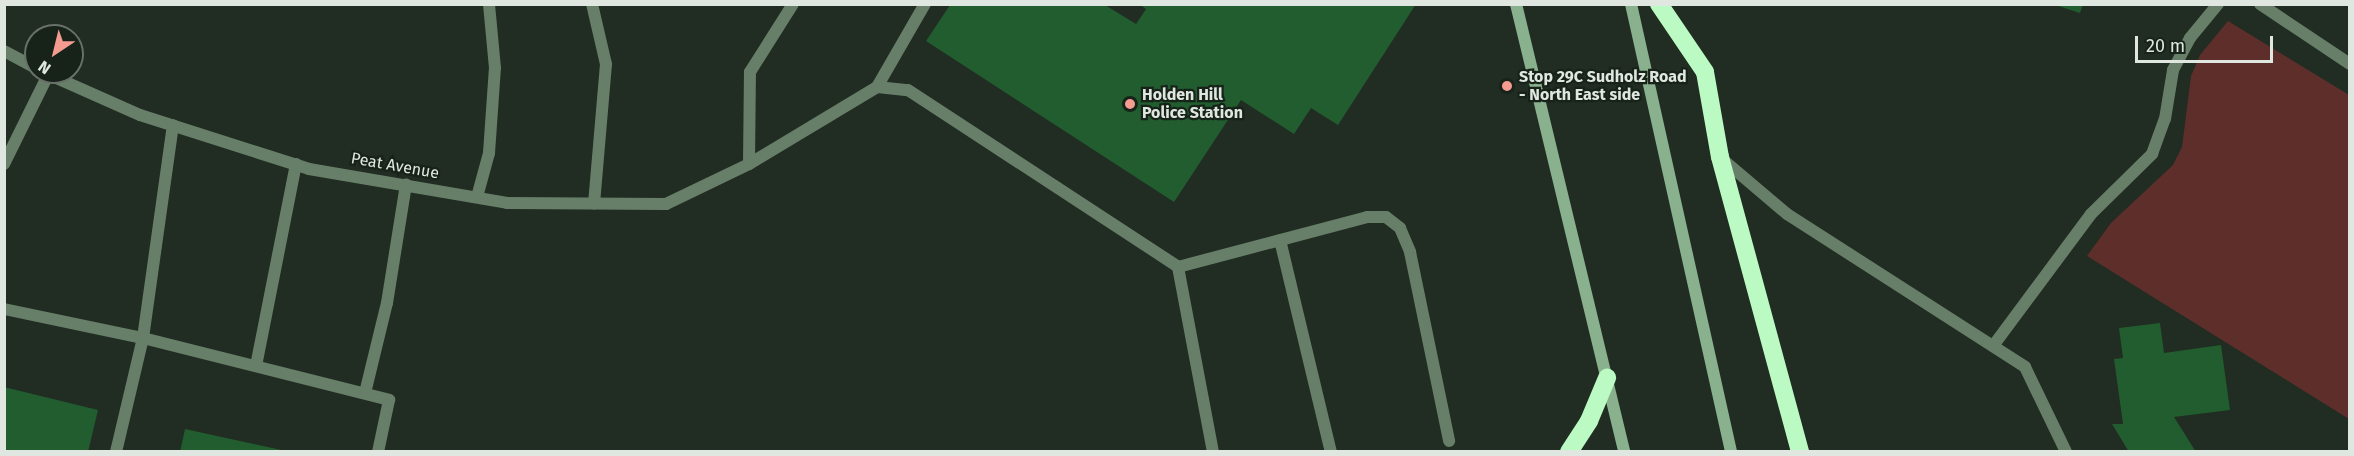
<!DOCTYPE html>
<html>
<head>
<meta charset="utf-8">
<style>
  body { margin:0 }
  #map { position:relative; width:2354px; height:456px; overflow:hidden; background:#212c22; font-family:"Fira Sans",sans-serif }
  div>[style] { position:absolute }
  .green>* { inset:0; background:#5e2f2a }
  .building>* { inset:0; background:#215d2e }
  .lane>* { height:12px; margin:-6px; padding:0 6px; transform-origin:6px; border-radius:6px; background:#677f69 }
  .street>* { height:12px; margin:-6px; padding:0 6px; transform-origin:6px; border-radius:6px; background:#677f69 }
  .secondary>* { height:12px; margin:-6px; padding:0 6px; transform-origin:6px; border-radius:6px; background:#89b18d }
  .highway>* { height:18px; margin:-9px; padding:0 9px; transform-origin:9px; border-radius:9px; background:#bbfac3 }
  .dots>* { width:16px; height:16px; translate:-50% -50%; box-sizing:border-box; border:3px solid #172319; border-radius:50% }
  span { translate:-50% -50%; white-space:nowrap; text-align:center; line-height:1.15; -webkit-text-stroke:4.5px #172319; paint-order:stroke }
  .poi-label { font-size:16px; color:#e0e7e0; font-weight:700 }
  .left { translate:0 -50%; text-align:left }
  .street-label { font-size:16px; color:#e0e7e0 }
  .frame { position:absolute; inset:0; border:6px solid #e0e7e0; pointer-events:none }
  .north { position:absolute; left:24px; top:24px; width:60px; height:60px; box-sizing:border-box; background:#172319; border:2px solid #677169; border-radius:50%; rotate:215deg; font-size:16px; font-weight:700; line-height:24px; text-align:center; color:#e0e7e0 }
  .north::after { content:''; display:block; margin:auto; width:21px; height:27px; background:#f59c91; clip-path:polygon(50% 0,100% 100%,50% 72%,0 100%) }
  .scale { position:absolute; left:2135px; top:36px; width:138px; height:27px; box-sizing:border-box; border:3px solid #e0e7e0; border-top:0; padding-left:8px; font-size:18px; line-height:21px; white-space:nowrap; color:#e0e7e0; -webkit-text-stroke:4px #172319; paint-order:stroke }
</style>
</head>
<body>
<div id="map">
  <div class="green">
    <div style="clip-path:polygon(2228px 21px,2349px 95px,2349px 419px,2087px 256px,2111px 223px,2173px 165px,2182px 147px,2191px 76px,2200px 55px)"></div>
  </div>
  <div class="building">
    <div style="clip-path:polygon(1139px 4px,1416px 4px,1338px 125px,1311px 108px,1294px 134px,1241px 100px,1174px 202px,926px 41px,950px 5px,1105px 5px,1136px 24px,1146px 9px)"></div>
    <div style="clip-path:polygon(2052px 4px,2083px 4px,2080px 13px)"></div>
    <div style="clip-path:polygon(2160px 323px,2164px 353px,2221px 345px,2230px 410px,2174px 417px,2196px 452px,2129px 452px,2112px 424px,2123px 424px,2114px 359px,2123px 358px,2119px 328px)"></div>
    <div style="clip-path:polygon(4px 387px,98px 410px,88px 452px,4px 452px)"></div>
    <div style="clip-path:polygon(185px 429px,286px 451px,286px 452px,180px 452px)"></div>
  </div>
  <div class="lane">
    <div style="left:592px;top:4px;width:62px;rotate:76.9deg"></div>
    <div style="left:606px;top:64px;width:140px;rotate:94.9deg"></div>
    <div style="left:877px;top:87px;width:31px;rotate:6deg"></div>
    <div style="left:908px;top:90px;width:323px;rotate:33.2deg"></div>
    <div style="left:1178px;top:267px;width:196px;rotate:-14.8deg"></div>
    <div style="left:1367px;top:217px;width:19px"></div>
    <div style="left:1386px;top:217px;width:18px;rotate:38deg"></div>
    <div style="left:1400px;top:228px;width:26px;rotate:67deg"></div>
    <div style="left:1410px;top:252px;width:193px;rotate:78.3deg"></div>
    <div style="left:1721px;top:158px;width:87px;rotate:40.3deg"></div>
    <div style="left:1787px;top:214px;width:283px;rotate:32.7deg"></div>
    <div style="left:2025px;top:367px;width:94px;rotate:64.2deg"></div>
    <div style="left:4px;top:164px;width:99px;rotate:-63.7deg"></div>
    <div style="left:749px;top:164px;width:149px;rotate:-31deg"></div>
    <div style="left:877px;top:87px;width:96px;rotate:-60deg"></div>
    <div style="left:749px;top:164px;width:92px;rotate:-89.4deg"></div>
    <div style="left:750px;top:72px;width:80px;rotate:-57.7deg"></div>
    <div style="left:477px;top:197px;width:46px;rotate:-74.7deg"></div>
    <div style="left:489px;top:153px;width:85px;rotate:-86deg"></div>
    <div style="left:495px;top:68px;width:64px;rotate:-95.4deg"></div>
    <div style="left:1280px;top:240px;width:218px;rotate:76.5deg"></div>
    <div style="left:1178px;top:267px;width:188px;rotate:79.3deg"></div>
    <div style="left:4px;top:309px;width:142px;rotate:11.8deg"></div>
    <div style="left:143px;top:338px;width:215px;rotate:-82deg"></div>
    <div style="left:1993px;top:346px;width:164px;rotate:-53.4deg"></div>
    <div style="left:2091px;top:214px;width:86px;rotate:-44.5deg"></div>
    <div style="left:2152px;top:154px;width:37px;rotate:-70deg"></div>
    <div style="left:2165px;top:119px;width:50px;rotate:-80.7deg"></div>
    <div style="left:2173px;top:70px;width:36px;rotate:-62deg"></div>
    <div style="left:2190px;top:38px;width:44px;rotate:-50.5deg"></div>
    <div style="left:256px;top:366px;width:206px;rotate:-78.8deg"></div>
    <div style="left:365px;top:393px;width:93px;rotate:-76.3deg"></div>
    <div style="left:387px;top:303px;width:120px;rotate:-80.9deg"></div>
    <div style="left:116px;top:452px;width:117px;rotate:-76.7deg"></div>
    <div style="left:143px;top:338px;width:254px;rotate:14.1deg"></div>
    <div style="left:389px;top:400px;width:53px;rotate:101.9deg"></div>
  </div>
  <div class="street">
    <div style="left:2260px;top:4px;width:108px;rotate:33.7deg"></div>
    <div style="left:4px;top:51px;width:36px;rotate:28deg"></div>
    <div style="left:43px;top:72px;width:106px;rotate:23.9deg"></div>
    <div style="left:140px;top:115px;width:177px;rotate:17.7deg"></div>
    <div style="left:309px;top:169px;width:201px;rotate:9.7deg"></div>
    <div style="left:507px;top:203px;width:159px;rotate:0.4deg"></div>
    <div style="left:666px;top:204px;width:92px;rotate:-25.7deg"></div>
  </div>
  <div class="secondary">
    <div style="left:1516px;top:4px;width:461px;rotate:76.4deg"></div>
    <div style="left:1631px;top:4px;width:459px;rotate:77.4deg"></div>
  </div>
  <div class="highway">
    <div style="left:1659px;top:4px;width:82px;rotate:55.9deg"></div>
    <div style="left:1705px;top:72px;width:86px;rotate:80deg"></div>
    <div style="left:1720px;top:157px;width:306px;rotate:74.8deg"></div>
    <div style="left:1569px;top:452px;width:37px;rotate:-57deg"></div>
    <div style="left:1589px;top:421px;width:47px;rotate:-67.3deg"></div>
  </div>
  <div class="dots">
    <div style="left:1507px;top:86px;background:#f59c91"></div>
    <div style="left:1130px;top:104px;background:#f59c91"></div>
  </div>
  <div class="poi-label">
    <span class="left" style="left:1519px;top:86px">Stop 29C Sudholz Road<br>- North East side</span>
    <span class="left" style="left:1142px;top:104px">Holden Hill<br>Police Station</span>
  </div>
  <div class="street-label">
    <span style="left:395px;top:166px;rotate:10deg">Peat Avenue</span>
  </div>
  <div class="frame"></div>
  <div class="north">N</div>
  <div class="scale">20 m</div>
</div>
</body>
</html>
